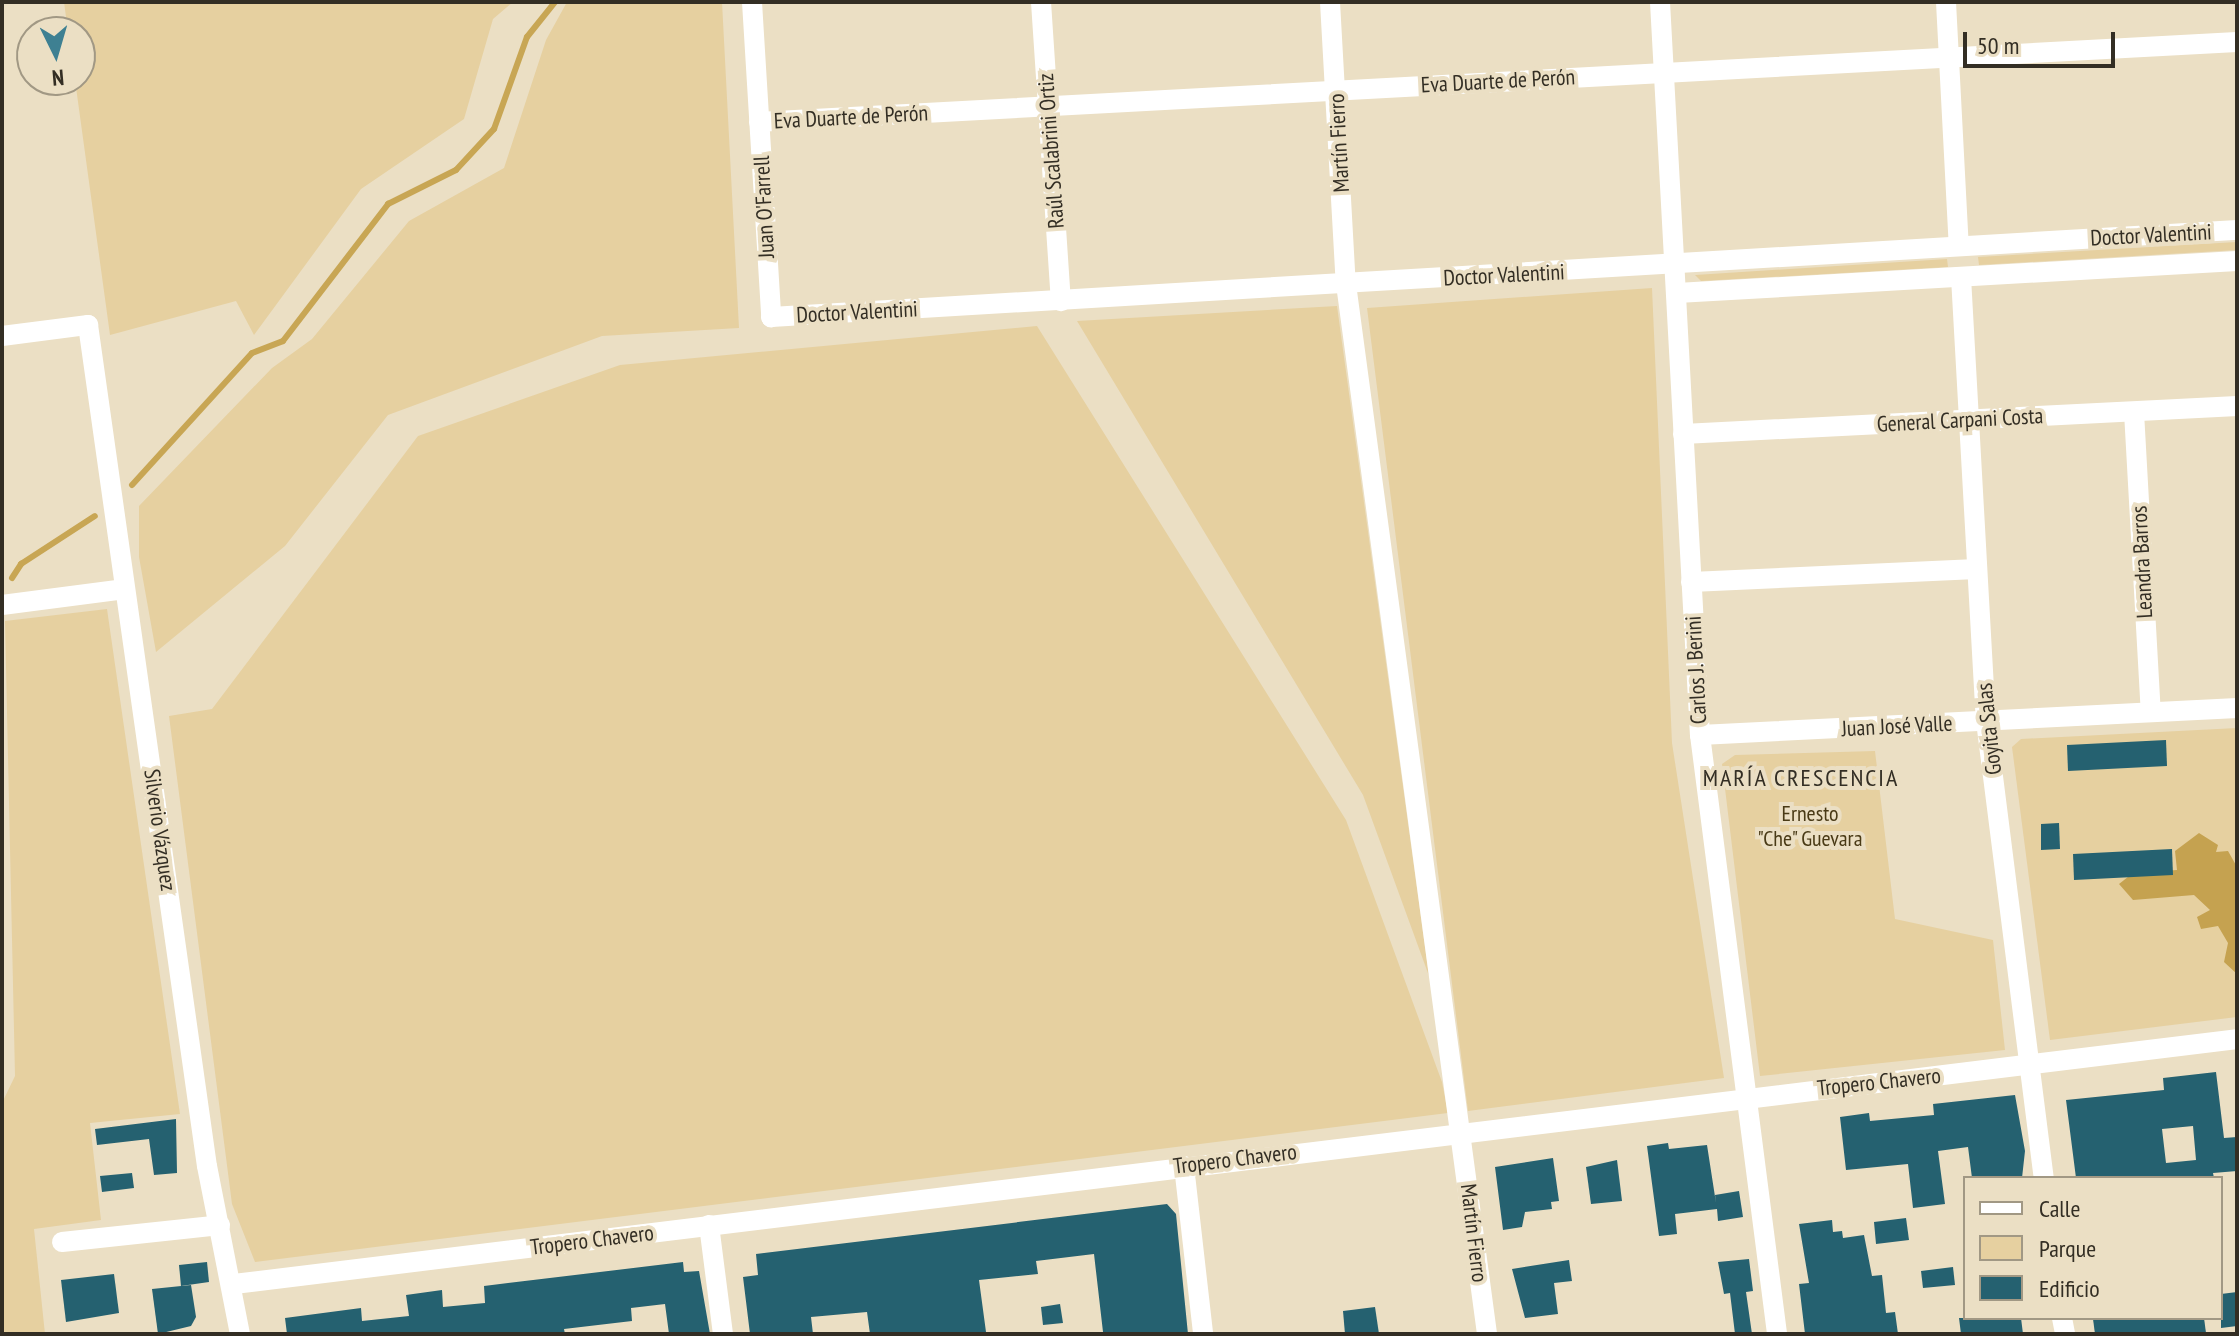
<!DOCTYPE html>
<html>
<head>
<meta charset="utf-8">
<style>
  body { margin:0 }
  #map { position:relative; width:2239px; height:1336px; overflow:hidden; background:#ebdfc4; font-family:"PT Sans Narrow",sans-serif }
  div>[style] { position:absolute }
  .green>* { inset:0; background:#e6d0a0 }
  .forest>* { inset:0; background:#c5a250 }
  .stream>* { height:6px; margin:-3px; padding:0 3px; transform-origin:3px; border-radius:3px; background:#c8a654 }
  .building>* { inset:0; background:#256170 }
  .minor>* { height:20px; margin:-10px; padding:0 10px; transform-origin:10px; border-radius:10px; background:#fff }
  span { translate:-50% -50%; white-space:nowrap; text-align:center; line-height:1.15; -webkit-text-stroke:8px #ebdfc4; paint-order:stroke }
  .street-label { font-size:22px; color:#332e24 }
  .park-label { font-size:22px; color:#493a16 }
  .neighbourhood-label { font-size:24px; color:#332e24; letter-spacing:2px }
  .frame { position:absolute; inset:0; border:4px solid #332e24; pointer-events:none }
  .legend { position:absolute; left:1963px; top:1176px; width:260px; height:144px; box-sizing:border-box; background:#ebdfc4; border:2px solid #a19884; margin:0; padding:10px 14px; list-style:none; font-size:24px; color:#332e24 }
  .legend li { display:flex; align-items:center; gap:16px; height:40px }
  .legend b { width:40px; border:2px solid #a19884 }
  .north { position:absolute; left:16px; top:16px; width:80px; height:80px; box-sizing:border-box; background:#ebdfc4; border:2px solid #a19884; border-radius:50%; rotate:175deg; font-size:22px; font-weight:700; line-height:32px; text-align:center; color:#332e24 }
  .north::after { content:''; display:block; margin:auto; width:28px; height:36px; background:#3e8092; clip-path:polygon(50% 0,100% 100%,50% 72%,0 100%) }
  .scale { position:absolute; left:1963px; top:32px; width:152px; height:36px; box-sizing:border-box; border:4px solid #332e24; border-top:0; padding-left:10px; font-size:24px; line-height:28px; white-space:nowrap; color:#332e24; -webkit-text-stroke:6px #ebdfc4; paint-order:stroke }
</style>
</head>
<body>
<div id="map">
  <div class="green">
    <div style="clip-path:polygon(64px 2px,513px 2px,493px 19px,464px 119px,361px 189px,254px 335px,236px 301px,110px 335px,75px 80px,80px 80px,80px 32px,68px 32px)"></div>
    <div style="clip-path:polygon(567px 2px,722px 2px,739px 328px,602px 336px,388px 415px,285px 546px,156px 652px,139px 557px,139px 506px,272px 368px,312px 339px,409px 221px,504px 168px,546px 40px)"></div>
    <div style="clip-path:polygon(2237px 242px,2237px 250px,1979px 265px,1978px 257px)"></div>
    <div style="clip-path:polygon(1947px 259px,1948px 267px,1701px 281px,1695px 275px)"></div>
    <div style="clip-path:polygon(1652px 288px,1672px 743px,1724px 1078px,1468px 1111px,1367px 308px)"></div>
    <div style="clip-path:polygon(1337px 306px,1429px 976px,1363px 795px,1077px 321px)"></div>
    <div style="clip-path:polygon(1037px 326px,1346px 820px,1442px 1082px,1448px 1113px,255px 1262px,232px 1204px,169px 716px,212px 709px,418px 436px,620px 365px)"></div>
    <div style="clip-path:polygon(107px 609px,180px 1114px,90px 1123px,101px 1220px,34px 1229px,45px 1334px,2px 1334px,2px 1103px,15px 1076px,5px 621px)"></div>
    <div style="clip-path:polygon(2237px 728px,2237px 1017px,2050px 1040px,2012px 747px,2021px 739px)"></div>
    <div style="clip-path:polygon(1875px 751px,1895px 919px,1993px 940px,2005px 1050px,1760px 1076px,1722px 764px,1735px 755px)"></div>
  </div>
  <div class="forest">
    <div style="clip-path:polygon(2199px 833px,2218px 845px,2216px 852px,2228px 851px,2237px 867px,2237px 974px,2224px 962px,2228px 943px,2218px 926px,2201px 929px,2197px 917px,2210px 910px,2194px 895px,2133px 900px,2119px 884px,2133px 873px,2177px 870px,2175px 851px)"></div>
  </div>
  <div class="stream">
    <div style="left:132px;top:485px;width:178px;rotate:-47.7deg"></div>
    <div style="left:252px;top:353px;width:33px;rotate:-21deg"></div>
    <div style="left:283px;top:341px;width:173px;rotate:-52.5deg"></div>
    <div style="left:388px;top:204px;width:76px;rotate:-26.6deg"></div>
    <div style="left:456px;top:170px;width:56px;rotate:-47.2deg"></div>
    <div style="left:494px;top:129px;width:98px;rotate:-70.3deg"></div>
    <div style="left:527px;top:37px;width:45px;rotate:-51.3deg"></div>
    <div style="left:12px;top:578px;width:17px;rotate:-57deg"></div>
    <div style="left:21px;top:564px;width:88px;rotate:-33deg"></div>
  </div>
  <div class="building">
    <div style="clip-path:polygon(2166px 740px,2167px 766px,2068px 771px,2067px 745px)"></div>
    <div style="clip-path:polygon(2059px 823px,2060px 849px,2041px 850px,2041px 824px)"></div>
    <div style="clip-path:polygon(2172px 849px,2173px 875px,2074px 880px,2073px 854px)"></div>
    <div style="clip-path:polygon(evenodd,2216px 1072px,2224px 1138px,2237px 1137px,2237px 1171px,2213px 1173px,2214px 1178px,2076px 1178px,2066px 1100px,2164px 1090px,2163px 1078px,2216px 1072px,2193px 1126px,2196px 1160px,2166px 1163px,2162px 1129px,2193px 1126px)"></div>
    <div style="clip-path:polygon(2015px 1095px,2025px 1151px,2022px 1178px,1972px 1178px,1968px 1147px,1938px 1151px,1945px 1204px,1913px 1208px,1908px 1164px,1846px 1170px,1840px 1117px,1869px 1113px,1870px 1121px,1934px 1115px,1933px 1104px)"></div>
    <div style="clip-path:polygon(176px 1119px,177px 1173px,154px 1175px,149px 1139px,97px 1145px,95px 1129px)"></div>
    <div style="clip-path:polygon(1668px 1143px,1669px 1149px,1707px 1145px,1716px 1203px,1715px 1195px,1739px 1191px,1743px 1217px,1718px 1221px,1717px 1209px,1675px 1214px,1677px 1234px,1659px 1236px,1647px 1146px)"></div>
    <div style="clip-path:polygon(1553px 1158px,1559px 1201px,1551px 1202px,1552px 1209px,1525px 1212px,1522px 1227px,1503px 1230px,1495px 1167px)"></div>
    <div style="clip-path:polygon(1617px 1160px,1622px 1201px,1591px 1204px,1586px 1167px)"></div>
    <div style="clip-path:polygon(132px 1173px,134px 1188px,102px 1192px,100px 1176px)"></div>
    <div style="clip-path:polygon(1167px 1204px,1176px 1214px,1188px 1334px,1103px 1332px,1094px 1254px,1036px 1261px,1038px 1274px,979px 1280px,986px 1332px,870px 1334px,867px 1312px,811px 1317px,813px 1334px,750px 1334px,743px 1277px,758px 1275px,756px 1254px)"></div>
    <div style="clip-path:polygon(1906px 1218px,1909px 1240px,1876px 1244px,1874px 1222px)"></div>
    <div style="clip-path:polygon(1832px 1220px,1833px 1232px,1842px 1231px,1843px 1238px,1864px 1235px,1872px 1276px,1882px 1275px,1886px 1313px,1895px 1312px,1898px 1334px,1805px 1334px,1799px 1284px,1809px 1283px,1799px 1224px)"></div>
    <div style="clip-path:polygon(1749px 1259px,1753px 1291px,1746px 1292px,1752px 1334px,1735px 1334px,1730px 1293px,1724px 1294px,1718px 1262px)"></div>
    <div style="clip-path:polygon(1569px 1260px,1572px 1281px,1554px 1283px,1558px 1314px,1525px 1318px,1512px 1269px)"></div>
    <div style="clip-path:polygon(207px 1262px,209px 1282px,181px 1286px,179px 1265px)"></div>
    <div style="clip-path:polygon(683px 1262px,684px 1272px,699px 1271px,710px 1334px,669px 1334px,665px 1304px,631px 1308px,632px 1321px,564px 1329px,565px 1334px,287px 1334px,285px 1318px,361px 1308px,362px 1321px,409px 1316px,406px 1295px,442px 1290px,443px 1307px,485px 1303px,484px 1286px)"></div>
    <div style="clip-path:polygon(1953px 1267px,1955px 1285px,1923px 1288px,1921px 1271px)"></div>
    <div style="clip-path:polygon(114px 1274px,119px 1313px,66px 1322px,61px 1280px)"></div>
    <div style="clip-path:polygon(191px 1285px,196px 1317px,191px 1326px,158px 1334px,152px 1289px)"></div>
    <div style="clip-path:polygon(2237px 1292px,2237px 1326px,2221px 1328px,2221px 1294px)"></div>
    <div style="clip-path:polygon(1060px 1304px,1063px 1323px,1043px 1325px,1041px 1307px)"></div>
    <div style="clip-path:polygon(1375px 1307px,1379px 1334px,1345px 1334px,1343px 1311px)"></div>
    <div style="clip-path:polygon(1959px 1318px,2021px 1318px,2023px 1334px,1961px 1334px)"></div>
    <div style="clip-path:polygon(2204px 1318px,2206px 1333px,2194px 1334px,2095px 1334px,2093px 1319px)"></div>
  </div>
  <div class="minor">
    <div style="left:752px;top:2px;width:316px;rotate:86.5deg"></div>
    <div style="left:771px;top:317px;width:1469px;rotate:-3.4deg"></div>
    <div style="left:1041px;top:2px;width:300px;rotate:86.2deg"></div>
    <div style="left:1330px;top:2px;width:282px;rotate:86.8deg"></div>
    <div style="left:1346px;top:284px;width:1059px;rotate:82.35deg"></div>
    <div style="left:1660px;top:2px;width:734px;rotate:86.88deg"></div>
    <div style="left:1700px;top:735px;width:604px;rotate:82.67deg"></div>
    <div style="left:1946px;top:2px;width:244px;rotate:87deg"></div>
    <div style="left:759px;top:122px;width:1480px;rotate:-3.1deg"></div>
    <div style="left:1961px;top:277px;width:445px;rotate:86.8deg"></div>
    <div style="left:1986px;top:721px;width:461px;rotate:82.8deg"></div>
    <div style="left:1677px;top:293px;width:561px;rotate:-3.27deg"></div>
    <div style="left:2px;top:336px;width:87px;rotate:-7.3deg"></div>
    <div style="left:88px;top:325px;width:849px;rotate:81.95deg"></div>
    <div style="left:207px;top:1166px;width:171px;rotate:78.9deg"></div>
    <div style="left:2134px;top:412px;width:300px;rotate:86.8deg"></div>
    <div style="left:1683px;top:434px;width:555px;rotate:-2.89deg"></div>
    <div style="left:1691px;top:582px;width:286px;rotate:-2.6deg"></div>
    <div style="left:2px;top:605px;width:124px;rotate:-7.4deg"></div>
    <div style="left:1700px;top:735px;width:538px;rotate:-2.88deg"></div>
    <div style="left:1184px;top:1166px;width:169px;rotate:83.5deg"></div>
    <div style="left:709px;top:1225px;width:110px;rotate:82.7deg"></div>
    <div style="left:62px;top:1242px;width:159px;rotate:-6.1deg"></div>
    <div style="left:234px;top:1284px;width:2018px;rotate:-6.97deg"></div>
    <div style="left:2062px;top:1318px;width:16px;rotate:79deg"></div>
  </div>
  <div class="street-label">
    <span style="left:1498px;top:81px;rotate:-3deg">Eva Duarte de Perón</span>
    <span style="left:851px;top:117px;rotate:-3deg">Eva Duarte de Perón</span>
    <span style="left:1339px;top:143px;rotate:-93deg">Martín Fierro</span>
    <span style="left:1051px;top:151px;rotate:-94deg">Raúl Scalabrini Ortiz</span>
    <span style="left:764px;top:207px;rotate:-93deg">Juan O'Farrell</span>
    <span style="left:2151px;top:235px;rotate:-3deg">Doctor Valentini</span>
    <span style="left:1504px;top:275px;rotate:-3deg">Doctor Valentini</span>
    <span style="left:857px;top:312px;rotate:-3deg">Doctor Valentini</span>
    <span style="left:1960px;top:420px;rotate:-3deg">General Carpani Costa</span>
    <span style="left:2142px;top:562px;rotate:-93deg">Leandra Barros</span>
    <span style="left:1696px;top:670px;rotate:-93deg">Carlos J. Berini</span>
    <span style="left:1897px;top:726px;rotate:-3deg">Juan José Valle</span>
    <span style="left:1989px;top:729px;rotate:-96deg">Goyita Salas</span>
    <span style="left:160px;top:830px;rotate:82deg">Silverio Vázquez</span>
    <span style="left:1879px;top:1082px;rotate:-6deg">Tropero Chavero</span>
    <span style="left:1235px;top:1159px;rotate:-7deg">Tropero Chavero</span>
    <span style="left:1474px;top:1233px;rotate:83deg">Martín Fierro</span>
    <span style="left:592px;top:1240px;rotate:-7deg">Tropero Chavero</span>
  </div>
  <div class="park-label">
    <span style="left:1810px;top:826px">Ernesto<br>"Che" Guevara</span>
  </div>
  <div class="neighbourhood-label">
    <span style="left:1801px;top:778px">MARÍA CRESCENCIA</span>
  </div>
  <div class="frame"></div>
  <ul class="legend">
  <li><b style="height:10px;background:#fff"></b>Calle</li>
  <li><b style="height:22px;background:#e6d0a0"></b>Parque</li>
  <li><b style="height:22px;background:#256170"></b>Edificio</li>
  </ul>
  <div class="north">N</div>
  <div class="scale">50 m</div>
</div>
</body>
</html>
